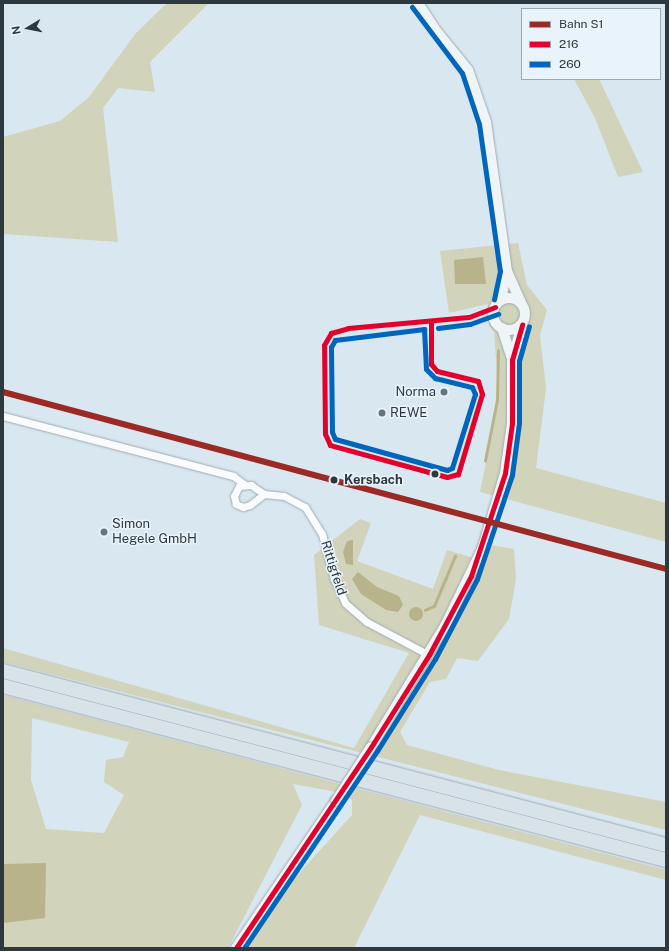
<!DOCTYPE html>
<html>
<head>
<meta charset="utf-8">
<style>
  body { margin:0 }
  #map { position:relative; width:669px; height:951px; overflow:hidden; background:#d8e7f0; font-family:"Public Sans",sans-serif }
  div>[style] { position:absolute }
  .green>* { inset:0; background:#d2d3bb }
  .water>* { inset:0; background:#b8b38a }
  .round { border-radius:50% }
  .stream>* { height:2.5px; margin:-1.25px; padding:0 1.25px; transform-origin:1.25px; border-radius:1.25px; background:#b8b38a }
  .roads { filter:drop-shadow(0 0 1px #a0acb3) drop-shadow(0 0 1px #a0acb3) }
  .street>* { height:7px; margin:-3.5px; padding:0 3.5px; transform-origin:3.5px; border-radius:3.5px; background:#f9fbfd }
  .secondary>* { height:10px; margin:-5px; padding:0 5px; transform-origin:5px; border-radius:5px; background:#eff4f7 }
  .secondary>.ring { margin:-5px; padding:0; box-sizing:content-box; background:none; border:10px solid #eff4f7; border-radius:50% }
  .highway>* { height:14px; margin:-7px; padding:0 7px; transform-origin:7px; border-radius:7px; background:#d7e2e9 }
  .bridges { filter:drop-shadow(0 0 1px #a0acb3) drop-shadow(0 0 1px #a0acb3) }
  .secondary-bridge>* { height:10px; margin:-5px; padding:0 5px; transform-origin:5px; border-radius:5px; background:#eff4f7 }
  .bus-1>* { height:5px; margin:-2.5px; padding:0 2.5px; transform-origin:2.5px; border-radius:2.5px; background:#e4002b }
  .bus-2>* { height:5px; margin:-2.5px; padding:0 2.5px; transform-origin:2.5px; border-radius:2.5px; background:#0065bd }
  .rail-1>* { height:6px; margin:-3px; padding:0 3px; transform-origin:3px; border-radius:3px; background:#9a2a23 }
  .dots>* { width:11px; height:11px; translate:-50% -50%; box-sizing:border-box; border:2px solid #e8f3fb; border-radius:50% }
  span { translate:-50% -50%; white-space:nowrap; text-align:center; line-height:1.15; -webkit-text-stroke:3px #e8f3fb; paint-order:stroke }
  .poi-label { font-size:13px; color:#2d383f }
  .right { translate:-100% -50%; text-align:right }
  .left { translate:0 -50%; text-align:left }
  .stop-label { font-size:13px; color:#2d383f; font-weight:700 }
  .street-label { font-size:13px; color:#2d383f }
  .frame { position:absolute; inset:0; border:4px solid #2d383f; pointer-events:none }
  .legend { position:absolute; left:521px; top:8px; width:140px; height:72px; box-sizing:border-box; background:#e8f3fb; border:1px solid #9da8b0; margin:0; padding:5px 7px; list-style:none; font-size:12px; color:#2d383f }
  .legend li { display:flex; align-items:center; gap:8px; height:20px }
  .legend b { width:20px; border:1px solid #9da8b0 }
  .north { position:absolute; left:8px; top:8px; width:40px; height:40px; -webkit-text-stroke:3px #e8f3fb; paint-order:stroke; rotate:260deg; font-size:11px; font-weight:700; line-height:16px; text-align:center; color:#2d383f }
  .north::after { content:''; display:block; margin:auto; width:14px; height:18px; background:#2d383f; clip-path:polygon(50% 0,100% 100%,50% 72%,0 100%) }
</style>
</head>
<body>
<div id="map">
  <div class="green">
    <div style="clip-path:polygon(167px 3px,209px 3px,150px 62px,155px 92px,118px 88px,103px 108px,118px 242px,3px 234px,3px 137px,60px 121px,89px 97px,136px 33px)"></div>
    <div style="clip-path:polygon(574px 79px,599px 79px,643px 172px,618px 177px,595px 118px)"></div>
    <div style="clip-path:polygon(518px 243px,527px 285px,547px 310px,540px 335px,546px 388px,536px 468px,666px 503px,666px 542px,480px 492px,499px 399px,494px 332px,489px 325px,488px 304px,449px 313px,440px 251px)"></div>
    <div style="clip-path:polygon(360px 519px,371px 523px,357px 561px,433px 589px,447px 550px,477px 559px,490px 545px,514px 549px,516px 579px,509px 619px,478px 661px,457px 658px,446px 679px,430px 682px,400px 732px,407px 745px,499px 770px,666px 802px,666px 830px,3px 662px,3px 648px,354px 748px,409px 653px,319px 625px,314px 555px)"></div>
    <div style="clip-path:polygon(evenodd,3px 695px,666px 870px,666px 880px,420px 815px,354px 948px,231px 948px,352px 815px,352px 800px,342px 793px,293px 784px,302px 805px,228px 948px,3px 948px,3px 695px,32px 718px,129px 742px,123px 757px,106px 760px,104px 782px,124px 795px,104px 833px,46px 829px,31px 780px,32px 718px)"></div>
  </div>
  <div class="water">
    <div style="clip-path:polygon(483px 257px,486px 284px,455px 284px,454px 260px)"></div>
    <div style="clip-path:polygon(353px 540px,353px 565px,346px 564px,343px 552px,347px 541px)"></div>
    <div style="clip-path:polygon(358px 572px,377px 587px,399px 596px,403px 605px,398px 612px,386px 610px,361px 594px,352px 579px)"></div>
    <div class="round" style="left:409px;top:607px;width:14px;height:14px"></div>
    <div style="clip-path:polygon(46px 863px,45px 918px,3px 923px,3px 864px)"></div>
  </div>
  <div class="stream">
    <div style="left:485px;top:461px;width:62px;rotate:-78.9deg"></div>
    <div style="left:497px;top:400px;width:49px;rotate:-88.8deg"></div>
    <div style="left:425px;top:610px;width:10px;rotate:-24deg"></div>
    <div style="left:434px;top:606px;width:54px;rotate:-67.2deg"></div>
  </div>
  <div class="roads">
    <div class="street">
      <div style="left:3px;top:416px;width:238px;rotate:14.6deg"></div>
      <div style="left:233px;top:476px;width:14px;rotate:36deg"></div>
      <div style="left:264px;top:494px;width:18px;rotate:142deg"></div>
      <div style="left:250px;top:505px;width:7px;rotate:164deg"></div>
      <div style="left:243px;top:507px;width:8px;rotate:-157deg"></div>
      <div style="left:236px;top:504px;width:8px;rotate:-104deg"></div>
      <div style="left:234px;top:496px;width:11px;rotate:-63deg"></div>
      <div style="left:239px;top:486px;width:12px;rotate:-5deg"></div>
      <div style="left:251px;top:485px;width:16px;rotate:35deg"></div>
      <div style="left:264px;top:494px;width:20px;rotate:6deg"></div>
      <div style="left:284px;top:496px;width:24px;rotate:28deg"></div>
      <div style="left:305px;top:507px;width:32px;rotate:58deg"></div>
      <div style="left:322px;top:534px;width:47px;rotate:75.1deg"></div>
      <div style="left:334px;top:579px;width:26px;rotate:65deg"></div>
      <div style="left:345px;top:603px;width:29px;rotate:41deg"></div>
      <div style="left:367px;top:622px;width:70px;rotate:28deg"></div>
    </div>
    <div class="secondary">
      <div style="left:418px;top:3px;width:35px;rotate:57deg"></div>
      <div style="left:437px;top:32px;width:49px;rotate:50.8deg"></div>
      <div style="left:468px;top:70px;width:55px;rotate:70.9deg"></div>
      <div style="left:486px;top:122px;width:150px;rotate:82deg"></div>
      <div style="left:507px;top:271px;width:30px;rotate:102deg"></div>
      <div style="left:507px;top:271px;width:35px;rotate:66deg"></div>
      <div class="ring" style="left:493px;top:298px;width:22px;height:22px"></div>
      <div style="left:502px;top:328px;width:29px;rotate:72deg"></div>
      <div style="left:371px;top:747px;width:144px;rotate:-58.6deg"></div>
      <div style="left:446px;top:624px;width:85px;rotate:-64.3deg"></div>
      <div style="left:483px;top:547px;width:77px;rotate:-73.4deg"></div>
      <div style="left:505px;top:473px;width:50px;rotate:-82deg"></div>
      <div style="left:512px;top:423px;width:63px;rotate:-90deg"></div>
      <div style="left:512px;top:360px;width:37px;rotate:-74deg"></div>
      <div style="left:236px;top:948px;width:178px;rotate:-55.8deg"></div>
    </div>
    <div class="highway">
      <div style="left:3px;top:671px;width:685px;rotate:14.71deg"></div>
      <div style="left:3px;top:686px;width:685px;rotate:14.71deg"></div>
    </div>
  </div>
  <div class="bridges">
    <div class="secondary-bridge">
      <div style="left:336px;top:801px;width:64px;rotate:-57.1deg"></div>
    </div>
  </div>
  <div class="bus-1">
    <div style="left:431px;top:322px;width:42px;rotate:90deg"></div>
    <div style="left:431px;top:364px;width:9px;rotate:49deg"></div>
    <div style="left:437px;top:371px;width:42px;rotate:13.7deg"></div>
    <div style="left:478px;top:381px;width:14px;rotate:73deg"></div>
    <div style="left:482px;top:394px;width:84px;rotate:106.7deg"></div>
    <div style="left:458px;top:474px;width:11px;rotate:165deg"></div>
    <div style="left:447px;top:477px;width:121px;rotate:-164.7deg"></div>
    <div style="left:330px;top:445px;width:12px;rotate:-114deg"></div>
    <div style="left:325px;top:434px;width:89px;rotate:-90.6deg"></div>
    <div style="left:324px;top:345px;width:14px;rotate:-60deg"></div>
    <div style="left:331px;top:333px;width:18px;rotate:-16deg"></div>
    <div style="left:348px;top:328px;width:121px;rotate:-5.2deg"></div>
    <div style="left:469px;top:317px;width:28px;rotate:-21deg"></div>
    <div style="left:236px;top:948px;width:242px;rotate:-56.1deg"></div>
    <div style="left:371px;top:747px;width:109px;rotate:-57.8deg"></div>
    <div style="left:429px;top:655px;width:89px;rotate:-62deg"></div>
    <div style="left:471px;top:576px;width:108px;rotate:-71.7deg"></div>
    <div style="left:505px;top:473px;width:50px;rotate:-82deg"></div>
    <div style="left:512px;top:423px;width:63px;rotate:-90deg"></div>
    <div style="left:512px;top:360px;width:37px;rotate:-74deg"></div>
  </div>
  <div class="bus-2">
    <div style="left:412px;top:7px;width:83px;rotate:52.9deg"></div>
    <div style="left:462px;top:73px;width:54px;rotate:71.6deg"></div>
    <div style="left:479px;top:124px;width:148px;rotate:81.9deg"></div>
    <div style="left:500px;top:271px;width:29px;rotate:102deg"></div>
    <div style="left:438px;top:328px;width:32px;rotate:-7deg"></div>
    <div style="left:470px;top:324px;width:30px;rotate:-20deg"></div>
    <div style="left:424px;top:329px;width:40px;rotate:87.1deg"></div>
    <div style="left:426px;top:369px;width:13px;rotate:45deg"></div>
    <div style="left:435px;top:378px;width:38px;rotate:14deg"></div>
    <div style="left:472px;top:387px;width:8px;rotate:67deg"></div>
    <div style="left:475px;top:394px;width:77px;rotate:107.3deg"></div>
    <div style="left:452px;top:468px;width:5px;rotate:158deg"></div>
    <div style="left:447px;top:470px;width:116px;rotate:-164.5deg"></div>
    <div style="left:335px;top:439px;width:8px;rotate:-113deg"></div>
    <div style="left:332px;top:432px;width:85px;rotate:-90.7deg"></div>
    <div style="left:331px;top:347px;width:8px;rotate:-60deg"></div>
    <div style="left:335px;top:340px;width:90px;rotate:-7deg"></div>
    <div style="left:244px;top:948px;width:238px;rotate:-56deg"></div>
    <div style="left:377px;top:751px;width:109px;rotate:-57.8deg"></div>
    <div style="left:435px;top:659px;width:90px;rotate:-62.3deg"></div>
    <div style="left:477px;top:579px;width:110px;rotate:-71.4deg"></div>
    <div style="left:512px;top:475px;width:52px;rotate:-82.3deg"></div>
    <div style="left:519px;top:423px;width:62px;rotate:-90deg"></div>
    <div style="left:519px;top:361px;width:36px;rotate:-74deg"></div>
  </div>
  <div class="rail-1">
    <div style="left:3px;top:392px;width:686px;rotate:14.95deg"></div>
  </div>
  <div class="dots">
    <div style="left:444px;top:392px;background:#69757d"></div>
    <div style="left:382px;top:413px;background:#69757d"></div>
    <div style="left:435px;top:474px;background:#2d383f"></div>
    <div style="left:334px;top:480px;background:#2d383f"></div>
    <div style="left:104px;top:532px;background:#69757d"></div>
  </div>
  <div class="poi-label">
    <span class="right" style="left:436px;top:392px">Norma</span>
    <span class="left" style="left:390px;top:413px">REWE</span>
    <span class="left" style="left:112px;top:532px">Simon<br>Hegele GmbH</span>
  </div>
  <div class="stop-label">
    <span class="left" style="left:344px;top:480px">Kersbach</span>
  </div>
  <div class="street-label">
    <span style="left:333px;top:568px;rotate:72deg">Rittigfeld</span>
  </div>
  <div class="frame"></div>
  <ul class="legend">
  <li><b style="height:5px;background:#9a2a23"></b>Bahn S1</li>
  <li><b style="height:5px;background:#e4002b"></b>216</li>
  <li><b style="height:5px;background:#0065bd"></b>260</li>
  </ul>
  <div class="north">N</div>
</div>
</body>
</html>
